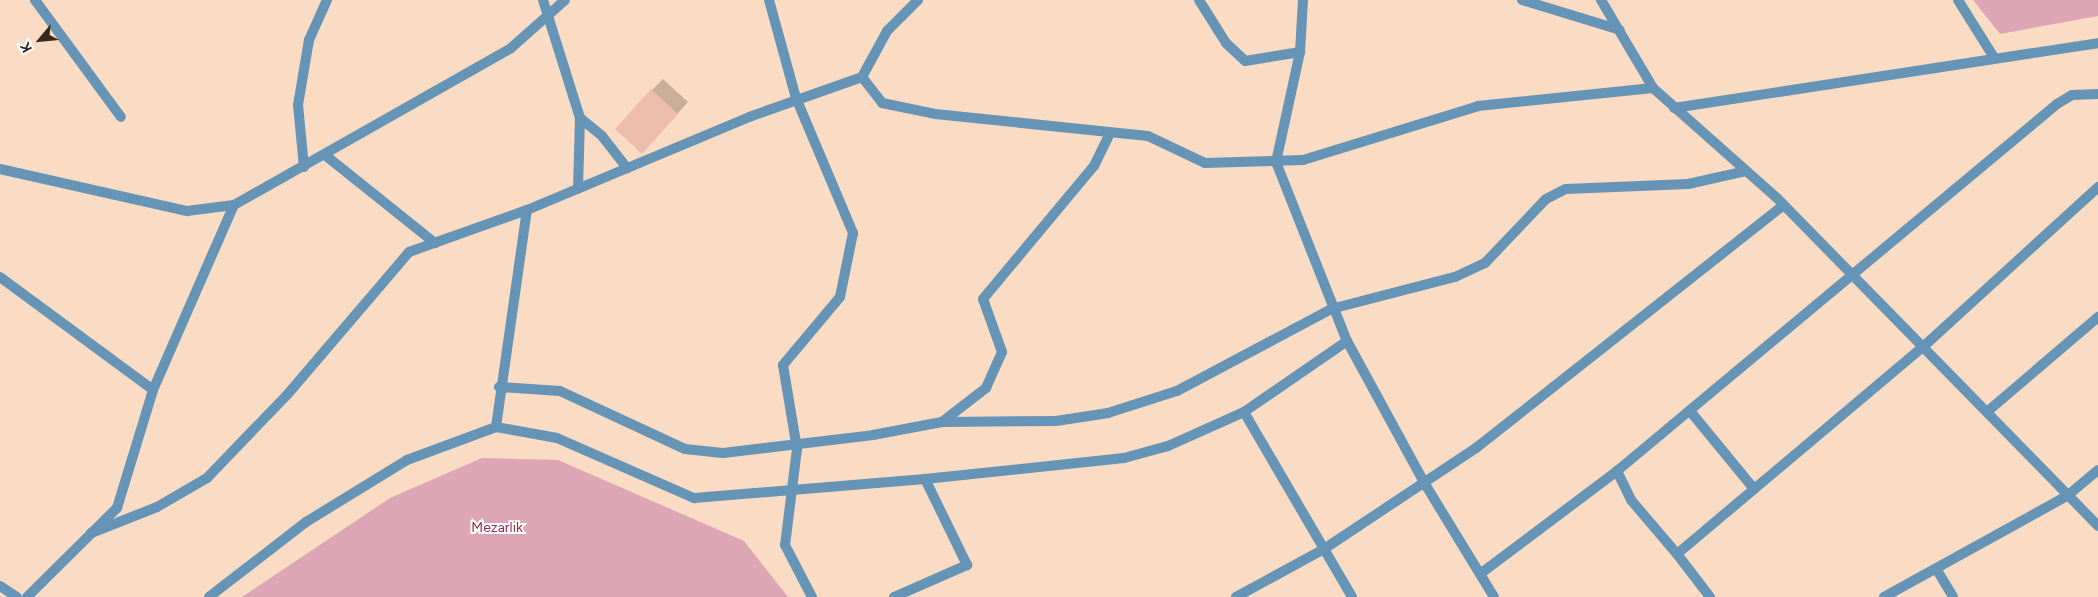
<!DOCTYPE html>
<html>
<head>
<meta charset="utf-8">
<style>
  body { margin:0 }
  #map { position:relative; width:2098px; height:597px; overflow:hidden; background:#fadbc3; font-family:Figtree,sans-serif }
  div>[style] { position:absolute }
  .green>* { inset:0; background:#dca6b5 }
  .shadow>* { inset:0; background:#0003 }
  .building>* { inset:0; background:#ecbdac }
  .minor>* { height:10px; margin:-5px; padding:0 5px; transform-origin:5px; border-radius:5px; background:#6594b6 }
  .tertiary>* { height:10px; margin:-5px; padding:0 5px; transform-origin:5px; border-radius:5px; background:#6594b6 }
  span { translate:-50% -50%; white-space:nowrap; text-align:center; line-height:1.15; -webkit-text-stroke:4px #fff; paint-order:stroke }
  .park-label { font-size:14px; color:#8f2f52 }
  .north { position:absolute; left:15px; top:15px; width:50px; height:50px; -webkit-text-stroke:4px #fff; paint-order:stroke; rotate:242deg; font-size:14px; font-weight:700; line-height:20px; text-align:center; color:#37291d }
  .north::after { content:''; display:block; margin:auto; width:18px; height:22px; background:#37291d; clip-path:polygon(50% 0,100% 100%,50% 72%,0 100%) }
</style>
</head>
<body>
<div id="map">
  <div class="green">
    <div style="clip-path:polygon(1973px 0,2098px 0,2098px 16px,2000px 34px)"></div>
    <div style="clip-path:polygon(482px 458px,558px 460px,744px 541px,788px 597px,242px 597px,390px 498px)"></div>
  </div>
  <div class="shadow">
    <div style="clip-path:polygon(663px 79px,688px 102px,653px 141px,652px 90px)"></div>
  </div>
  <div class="building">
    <div style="clip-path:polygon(651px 89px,678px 114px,642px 154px,615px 129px)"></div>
  </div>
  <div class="minor">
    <div style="left:35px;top:0;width:145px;rotate:53.7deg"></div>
    <div style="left:543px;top:0;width:124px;rotate:72.6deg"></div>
    <div style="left:580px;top:118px;width:71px;rotate:91.6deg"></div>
    <div style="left:769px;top:0;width:102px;rotate:74.6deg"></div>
    <div style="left:796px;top:98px;width:147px;rotate:67.1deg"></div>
    <div style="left:853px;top:233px;width:65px;rotate:101.5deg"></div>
    <div style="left:840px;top:297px;width:89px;rotate:130deg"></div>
    <div style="left:783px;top:365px;width:85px;rotate:80.5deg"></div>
    <div style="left:797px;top:449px;width:97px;rotate:97.1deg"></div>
    <div style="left:785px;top:545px;width:59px;rotate:62.6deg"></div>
    <div style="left:1199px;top:0;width:51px;rotate:57.9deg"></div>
    <div style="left:1226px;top:43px;width:26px;rotate:43deg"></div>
    <div style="left:1245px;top:61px;width:56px;rotate:-9.3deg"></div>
    <div style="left:1303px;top:0;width:52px;rotate:93.3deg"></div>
    <div style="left:1300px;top:52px;width:113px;rotate:102.3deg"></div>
    <div style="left:1276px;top:162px;width:193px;rotate:68.4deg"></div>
    <div style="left:1347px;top:341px;width:163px;rotate:61.4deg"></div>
    <div style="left:1425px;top:484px;width:132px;rotate:58.6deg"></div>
    <div style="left:1958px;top:0;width:66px;rotate:58deg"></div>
    <div style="left:862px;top:77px;width:33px;rotate:52deg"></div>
    <div style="left:882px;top:103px;width:54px;rotate:11.7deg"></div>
    <div style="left:935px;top:114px;width:214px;rotate:5.9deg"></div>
    <div style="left:1148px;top:136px;width:63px;rotate:25.3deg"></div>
    <div style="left:1205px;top:163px;width:98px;rotate:-1.8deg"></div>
    <div style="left:1303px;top:160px;width:183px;rotate:-17.1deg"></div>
    <div style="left:1478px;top:106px;width:176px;rotate:-5.9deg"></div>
    <div style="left:580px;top:118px;width:28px;rotate:39deg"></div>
    <div style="left:602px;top:136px;width:41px;rotate:52deg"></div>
    <div style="left:325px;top:155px;width:141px;rotate:38.7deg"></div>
    <div style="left:0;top:277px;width:190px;rotate:36.4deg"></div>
    <div style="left:1690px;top:411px;width:101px;rotate:50.6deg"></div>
    <div style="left:1988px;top:411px;width:145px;rotate:-40.5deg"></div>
    <div style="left:1244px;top:412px;width:214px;rotate:59.7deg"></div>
    <div style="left:942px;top:422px;width:56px;rotate:-37.7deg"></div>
    <div style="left:986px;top:388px;width:39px;rotate:-66deg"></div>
    <div style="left:1002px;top:352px;width:56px;rotate:-109.7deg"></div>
    <div style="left:983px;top:299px;width:173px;rotate:-50.2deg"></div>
    <div style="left:1094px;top:166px;width:37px;rotate:-64deg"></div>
    <div style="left:496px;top:427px;width:219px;rotate:-81.9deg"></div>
    <div style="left:527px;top:210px;width:241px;rotate:-22.7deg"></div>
    <div style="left:749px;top:117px;width:120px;rotate:-19.5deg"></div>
    <div style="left:862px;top:77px;width:52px;rotate:-61.5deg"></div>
    <div style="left:887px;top:31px;width:44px;rotate:-45deg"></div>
    <div style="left:1617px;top:471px;width:32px;rotate:64deg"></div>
    <div style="left:1631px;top:500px;width:71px;rotate:49.6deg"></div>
    <div style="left:91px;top:533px;width:71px;rotate:-21.5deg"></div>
    <div style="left:157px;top:507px;width:58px;rotate:-30.1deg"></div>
    <div style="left:207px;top:478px;width:115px;rotate:-46.1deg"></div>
    <div style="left:287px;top:395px;width:188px;rotate:-49.5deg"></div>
    <div style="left:409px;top:252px;width:125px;rotate:-19.6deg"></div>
    <div style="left:1937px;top:570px;width:31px;rotate:59deg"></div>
    <div style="left:1480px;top:574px;width:171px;rotate:-36.9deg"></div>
    <div style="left:1617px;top:471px;width:573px;rotate:-39.83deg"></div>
    <div style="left:2057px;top:104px;width:17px;rotate:-31deg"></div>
    <div style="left:2072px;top:95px;width:26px;rotate:-2deg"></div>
    <div style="left:0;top:586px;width:20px;rotate:33deg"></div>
    <div style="left:27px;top:597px;width:127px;rotate:-44.7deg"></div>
    <div style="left:117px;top:508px;width:123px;rotate:-73deg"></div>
    <div style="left:153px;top:390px;width:202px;rotate:-66.4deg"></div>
    <div style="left:894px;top:597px;width:80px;rotate:-23.7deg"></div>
    <div style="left:967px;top:565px;width:96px;rotate:-116deg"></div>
    <div style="left:1236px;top:597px;width:100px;rotate:-28.6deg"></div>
    <div style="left:1324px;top:549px;width:182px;rotate:-33.6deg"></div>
    <div style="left:1476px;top:448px;width:392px;rotate:-38.3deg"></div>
    <div style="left:1710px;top:597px;width:54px;rotate:-127.5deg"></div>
    <div style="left:1677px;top:554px;width:323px;rotate:-40.1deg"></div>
    <div style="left:1924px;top:346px;width:236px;rotate:-42.4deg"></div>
    <div style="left:1884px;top:597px;width:209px;rotate:-28.9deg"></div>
    <div style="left:2067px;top:496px;width:40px;rotate:-40deg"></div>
  </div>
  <div class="tertiary">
    <div style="left:1522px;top:0;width:102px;rotate:17deg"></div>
    <div style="left:1601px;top:0;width:102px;rotate:59.4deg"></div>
    <div style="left:1653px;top:88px;width:166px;rotate:41.6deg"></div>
    <div style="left:1777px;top:198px;width:459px;rotate:45.6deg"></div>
    <div style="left:1674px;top:108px;width:429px;rotate:-8.7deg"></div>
    <div style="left:304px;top:167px;width:62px;rotate:-95.5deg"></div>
    <div style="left:298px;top:105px;width:66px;rotate:-80.4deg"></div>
    <div style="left:309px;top:40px;width:44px;rotate:-65.8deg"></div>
    <div style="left:0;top:169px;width:192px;rotate:12.7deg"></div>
    <div style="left:187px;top:211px;width:47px;rotate:-7.3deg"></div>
    <div style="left:234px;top:205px;width:318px;rotate:-29.5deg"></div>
    <div style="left:511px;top:48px;width:72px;rotate:-41.6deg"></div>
    <div style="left:499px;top:387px;width:61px;rotate:3.8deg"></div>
    <div style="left:560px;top:391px;width:138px;rotate:24.9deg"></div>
    <div style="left:685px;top:449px;width:38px;rotate:6deg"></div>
    <div style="left:723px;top:453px;width:151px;rotate:-6.8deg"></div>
    <div style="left:873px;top:435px;width:70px;rotate:-10.7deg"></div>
    <div style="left:942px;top:422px;width:114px;rotate:-0.5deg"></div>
    <div style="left:1056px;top:421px;width:53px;rotate:-8.7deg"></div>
    <div style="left:1108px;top:413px;width:72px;rotate:-17.7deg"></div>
    <div style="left:1177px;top:391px;width:174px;rotate:-28deg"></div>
    <div style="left:1331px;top:309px;width:128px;rotate:-14.5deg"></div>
    <div style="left:1455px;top:277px;width:33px;rotate:-25deg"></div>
    <div style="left:1485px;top:263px;width:88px;rotate:-46.4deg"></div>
    <div style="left:1546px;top:199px;width:22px;rotate:-27deg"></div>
    <div style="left:1566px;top:189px;width:122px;rotate:-2.3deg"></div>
    <div style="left:1688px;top:184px;width:59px;rotate:-12.6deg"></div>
    <div style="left:209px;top:597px;width:123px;rotate:-37.7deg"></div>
    <div style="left:306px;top:522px;width:119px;rotate:-31.5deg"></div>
    <div style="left:407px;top:460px;width:95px;rotate:-20.3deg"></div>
    <div style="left:496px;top:427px;width:62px;rotate:10.2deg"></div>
    <div style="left:557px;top:438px;width:150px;rotate:23.7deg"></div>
    <div style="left:694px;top:498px;width:232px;rotate:-4.7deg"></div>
    <div style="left:925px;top:479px;width:200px;rotate:-6deg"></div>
    <div style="left:1124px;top:458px;width:46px;rotate:-15.3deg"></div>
    <div style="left:1168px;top:446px;width:83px;rotate:-24.1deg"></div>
    <div style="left:1244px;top:412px;width:125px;rotate:-34.6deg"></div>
  </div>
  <div class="park-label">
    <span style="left:497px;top:528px">Mezarlık</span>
  </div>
  <div class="north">K</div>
</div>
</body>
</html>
